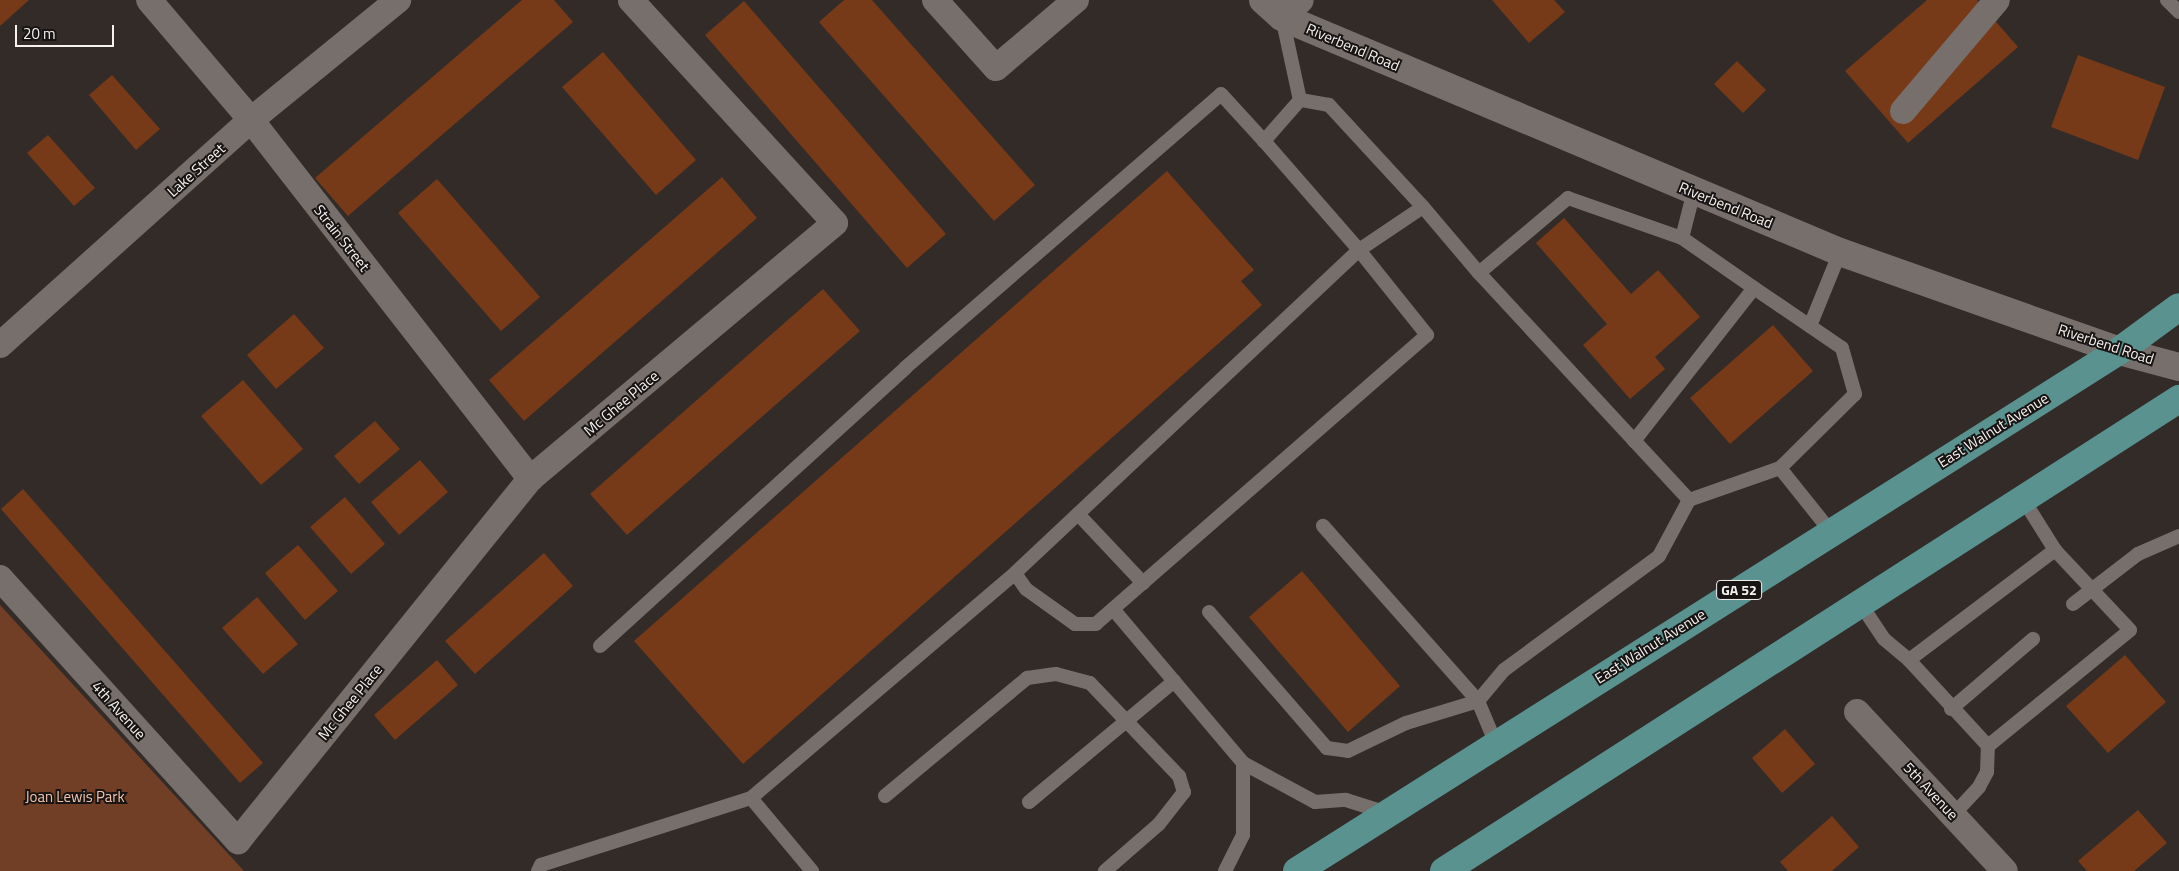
<!DOCTYPE html>
<html>
<head>
<meta charset="utf-8">
<style>
  body { margin:0 }
  #map { position:relative; width:2179px; height:871px; overflow:hidden; background:#322b28; font-family:"Titillium Web",sans-serif }
  div>[style] { position:absolute }
  .green>* { inset:0; background:#703f26 }
  .building>* { inset:0; background:#773a18 }
  .lane>* { height:14px; margin:-7px; padding:0 7px; transform-origin:7px; border-radius:7px; background:#776f6c }
  .street>* { height:26px; margin:-13px; padding:0 13px; transform-origin:13px; border-radius:13px; background:#776f6c }
  .secondary>* { height:28px; margin:-14px; padding:0 14px; transform-origin:14px; border-radius:14px; background:#776f6c }
  .primary>* { height:28px; margin:-14px; padding:0 14px; transform-origin:14px; border-radius:14px; background:#59928e }
  span { translate:-50% -50%; white-space:nowrap; text-align:center; line-height:1.15; -webkit-text-stroke:4px #171413; paint-order:stroke }
  .shield-label span { padding:1px 4px; background:#171413; border:1px solid; border-radius:4px; -webkit-text-stroke-width:0 }
  .shield-label { font-size:14px; color:#f6f2f0; font-weight:700 }
  .street-label { font-size:15px; color:#f6f2f0 }
  .park-label { font-size:15px; color:#f2c4ae }
  .scale { position:absolute; left:15px; top:25px; width:99px; height:22px; box-sizing:border-box; border:2px solid #f6f2f0; border-top:0; padding-left:6px; font-size:15px; line-height:18px; white-space:nowrap; color:#f6f2f0; -webkit-text-stroke:4px #171413; paint-order:stroke }
</style>
</head>
<body>
<div id="map">
  <div class="green">
    <div style="clip-path:polygon(0 605px,244px 871px,0 871px)"></div>
  </div>
  <div class="building">
    <div style="clip-path:polygon(0 0,29px 0,0 26px)"></div>
    <div style="clip-path:polygon(522px 0,554px 0,573px 22px,348px 216px,315px 178px)"></div>
    <div style="clip-path:polygon(844px 0,872px 0,1035px 185px,994px 221px,819px 22px)"></div>
    <div style="clip-path:polygon(1492px 0,1554px 0,1565px 12px,1529px 43px)"></div>
    <div style="clip-path:polygon(1927px 0,1977px 0,2018px 47px,1908px 143px,1845px 71px)"></div>
    <div style="clip-path:polygon(744px 1px,946px 234px,907px 268px,705px 35px)"></div>
    <div style="clip-path:polygon(603px 52px,696px 160px,656px 195px,562px 87px)"></div>
    <div style="clip-path:polygon(2078px 55px,2165px 87px,2138px 160px,2051px 127px)"></div>
    <div style="clip-path:polygon(1737px 61px,1766px 90px,1743px 113px,1714px 84px)"></div>
    <div style="clip-path:polygon(112px 75px,160px 129px,136px 150px,89px 95px)"></div>
    <div style="clip-path:polygon(48px 135px,95px 188px,74px 206px,27px 153px)"></div>
    <div style="clip-path:polygon(1167px 171px,1254px 270px,1241px 281px,1262px 305px,743px 764px,634px 641px)"></div>
    <div style="clip-path:polygon(722px 177px,757px 218px,524px 421px,489px 380px)"></div>
    <div style="clip-path:polygon(437px 179px,540px 297px,501px 331px,398px 213px)"></div>
    <div style="clip-path:polygon(1564px 218px,1631px 294px,1658px 270px,1700px 317px,1655px 357px,1665px 369px,1630px 399px,1583px 345px,1607px 324px,1536px 243px)"></div>
    <div style="clip-path:polygon(823px 289px,860px 331px,627px 535px,590px 494px)"></div>
    <div style="clip-path:polygon(294px 314px,324px 348px,276px 389px,247px 355px)"></div>
    <div style="clip-path:polygon(1773px 325px,1813px 371px,1730px 444px,1690px 398px)"></div>
    <div style="clip-path:polygon(243px 380px,303px 449px,261px 485px,201px 416px)"></div>
    <div style="clip-path:polygon(375px 421px,400px 449px,359px 484px,334px 456px)"></div>
    <div style="clip-path:polygon(420px 460px,448px 492px,399px 535px,371px 502px)"></div>
    <div style="clip-path:polygon(23px 489px,263px 763px,240px 783px,1px 509px)"></div>
    <div style="clip-path:polygon(345px 497px,385px 544px,351px 574px,310px 527px)"></div>
    <div style="clip-path:polygon(298px 545px,338px 591px,305px 620px,265px 573px)"></div>
    <div style="clip-path:polygon(544px 553px,573px 586px,475px 674px,445px 641px)"></div>
    <div style="clip-path:polygon(1302px 571px,1400px 686px,1348px 732px,1249px 617px)"></div>
    <div style="clip-path:polygon(257px 597px,298px 644px,263px 674px,222px 628px)"></div>
    <div style="clip-path:polygon(2125px 655px,2166px 702px,2108px 753px,2066px 706px)"></div>
    <div style="clip-path:polygon(437px 660px,458px 685px,395px 740px,374px 715px)"></div>
    <div style="clip-path:polygon(1785px 729px,1815px 764px,1782px 793px,1752px 758px)"></div>
    <div style="clip-path:polygon(2138px 810px,2167px 843px,2134px 871px,2087px 871px,2078px 861px)"></div>
    <div style="clip-path:polygon(1832px 816px,1859px 847px,1832px 871px,1788px 871px,1780px 862px)"></div>
  </div>
  <div class="lane">
    <div style="left:2167px;top:0;width:17px;rotate:45deg"></div>
    <div style="left:1282px;top:17px;width:85px;rotate:77.8deg"></div>
    <div style="left:1300px;top:100px;width:55px;rotate:131.3deg"></div>
    <div style="left:1264px;top:141px;width:145px;rotate:48.9deg"></div>
    <div style="left:1359px;top:250px;width:77px;rotate:-33.9deg"></div>
    <div style="left:1423px;top:207px;width:139px;rotate:-132.7deg"></div>
    <div style="left:1329px;top:105px;width:29px;rotate:-170deg"></div>
    <div style="left:1423px;top:207px;width:87px;rotate:49.7deg"></div>
    <div style="left:1479px;top:273px;width:309px;rotate:47.2deg"></div>
    <div style="left:1689px;top:500px;width:96px;rotate:-19.4deg"></div>
    <div style="left:1780px;top:468px;width:105px;rotate:-44.6deg"></div>
    <div style="left:1855px;top:394px;width:48px;rotate:-105.8deg"></div>
    <div style="left:1842px;top:348px;width:107px;rotate:-145.7deg"></div>
    <div style="left:1754px;top:288px;width:88px;rotate:-145.2deg"></div>
    <div style="left:1682px;top:238px;width:121px;rotate:-160.7deg"></div>
    <div style="left:1568px;top:198px;width:116px;rotate:139.9deg"></div>
    <div style="left:1682px;top:238px;width:49px;rotate:-75.7deg"></div>
    <div style="left:1359px;top:250px;width:109px;rotate:51.3deg"></div>
    <div style="left:1427px;top:335px;width:439px;rotate:138.9deg"></div>
    <div style="left:1096px;top:624px;width:21px;rotate:180deg"></div>
    <div style="left:1075px;top:624px;width:60px;rotate:-144.5deg"></div>
    <div style="left:1026px;top:589px;width:19px;rotate:-125deg"></div>
    <div style="left:1015px;top:573px;width:472px;rotate:-43.2deg"></div>
    <div style="left:1810px;top:326px;width:80px;rotate:-67.9deg"></div>
    <div style="left:1634px;top:441px;width:194px;rotate:-51.9deg"></div>
    <div style="left:1780px;top:468px;width:82px;rotate:51.4deg"></div>
    <div style="left:1078px;top:514px;width:95px;rotate:46.7deg"></div>
    <div style="left:1860px;top:603px;width:43px;rotate:56.3deg"></div>
    <div style="left:1884px;top:639px;width:33px;rotate:40deg"></div>
    <div style="left:1909px;top:660px;width:117px;rotate:47.4deg"></div>
    <div style="left:1988px;top:746px;width:183px;rotate:-39.2deg"></div>
    <div style="left:2130px;top:630px;width:110px;rotate:-133.2deg"></div>
    <div style="left:2055px;top:550px;width:60px;rotate:-122.1deg"></div>
    <div style="left:2073px;top:604px;width:82px;rotate:-37.6deg"></div>
    <div style="left:2138px;top:554px;width:45px;rotate:-23.7deg"></div>
    <div style="left:1113px;top:609px;width:202px;rotate:49.8deg"></div>
    <div style="left:1209px;top:612px;width:180px;rotate:49.1deg"></div>
    <div style="left:1327px;top:748px;width:21px;rotate:8deg"></div>
    <div style="left:1348px;top:751px;width:64px;rotate:-25.8deg"></div>
    <div style="left:1406px;top:723px;width:75px;rotate:-17deg"></div>
    <div style="left:1478px;top:701px;width:234px;rotate:-131.5deg"></div>
    <div style="left:600px;top:646px;width:413px;rotate:-42.3deg"></div>
    <div style="left:905px;top:368px;width:418px;rotate:-40.9deg"></div>
    <div style="left:1221px;top:94px;width:64px;rotate:47.5deg"></div>
    <div style="left:1909px;top:660px;width:183px;rotate:-37deg"></div>
    <div style="left:1951px;top:709px;width:108px;rotate:-40.5deg"></div>
    <div style="left:1496px;top:744px;width:47px;rotate:-112.7deg"></div>
    <div style="left:1478px;top:701px;width:40px;rotate:-50deg"></div>
    <div style="left:1504px;top:670px;width:192px;rotate:-36.3deg"></div>
    <div style="left:1659px;top:556px;width:64px;rotate:-61.8deg"></div>
    <div style="left:885px;top:796px;width:185px;rotate:-39.7deg"></div>
    <div style="left:1027px;top:678px;width:29px;rotate:-8deg"></div>
    <div style="left:1056px;top:674px;width:35px;rotate:15deg"></div>
    <div style="left:1090px;top:683px;width:129px;rotate:46.3deg"></div>
    <div style="left:1179px;top:776px;width:17px;rotate:73deg"></div>
    <div style="left:1184px;top:792px;width:41px;rotate:128deg"></div>
    <div style="left:1159px;top:824px;width:72px;rotate:139deg"></div>
    <div style="left:1029px;top:802px;width:189px;rotate:-39.8deg"></div>
    <div style="left:1953px;top:815px;width:38px;rotate:-47deg"></div>
    <div style="left:1979px;top:787px;width:17px;rotate:-62deg"></div>
    <div style="left:1987px;top:772px;width:26px;rotate:-88deg"></div>
    <div style="left:538px;top:871px;width:7px;rotate:-63deg"></div>
    <div style="left:541px;top:865px;width:220px;rotate:-17.7deg"></div>
    <div style="left:812px;top:871px;width:95px;rotate:-129.9deg"></div>
    <div style="left:751px;top:798px;width:347px;rotate:-40.4deg"></div>
    <div style="left:1225px;top:871px;width:40px;rotate:-63.4deg"></div>
    <div style="left:1243px;top:835px;width:72px;rotate:-90deg"></div>
    <div style="left:1243px;top:763px;width:82px;rotate:28.4deg"></div>
    <div style="left:1315px;top:802px;width:31px;rotate:-4deg"></div>
    <div style="left:1346px;top:800px;width:43px;rotate:17.6deg"></div>
  </div>
  <div class="street">
    <div style="left:149px;top:0;width:157px;rotate:49.6deg"></div>
    <div style="left:251px;top:120px;width:455px;rotate:52.1deg"></div>
    <div style="left:935px;top:0;width:91px;rotate:48.1deg"></div>
    <div style="left:996px;top:68px;width:105px;rotate:-40.4deg"></div>
    <div style="left:1282px;top:17px;width:25px;rotate:-42deg"></div>
    <div style="left:1903px;top:111px;width:145px;rotate:-49.7deg"></div>
    <div style="left:0;top:345px;width:337px;rotate:-41.9deg"></div>
    <div style="left:251px;top:120px;width:190px;rotate:-39.2deg"></div>
    <div style="left:0;top:578px;width:355px;rotate:47.9deg"></div>
    <div style="left:238px;top:841px;width:465px;rotate:-51.1deg"></div>
    <div style="left:530px;top:479px;width:398px;rotate:-40deg"></div>
    <div style="left:835px;top:223px;width:302px;rotate:-132.5deg"></div>
    <div style="left:1857px;top:712px;width:217px;rotate:47.1deg"></div>
  </div>
  <div class="secondary">
    <div style="left:1263px;top:0;width:25px;rotate:42deg"></div>
    <div style="left:1282px;top:17px;width:605px;rotate:22.84deg"></div>
    <div style="left:1840px;top:252px;width:296px;rotate:19.5deg"></div>
    <div style="left:2119px;top:351px;width:62px;rotate:14.9deg"></div>
  </div>
  <div class="primary">
    <div style="left:1297px;top:871px;width:973px;rotate:-32.32deg"></div>
    <div style="left:2119px;top:351px;width:74px;rotate:-36.3deg"></div>
    <div style="left:1444px;top:871px;width:874px;rotate:-32.71deg"></div>
  </div>
  <div class="shield-label">
    <span style="left:1739px;top:590px">GA 52</span>
  </div>
  <div class="street-label">
    <span style="left:1353px;top:47px;rotate:23deg">Riverbend Road</span>
    <span style="left:196px;top:170px;rotate:-42deg">Lake Street</span>
    <span style="left:1726px;top:205px;rotate:22deg">Riverbend Road</span>
    <span style="left:342px;top:238px;rotate:52deg">Strain Street</span>
    <span style="left:2106px;top:344px;rotate:18deg">Riverbend Road</span>
    <span style="left:621px;top:403px;rotate:-40deg">Mc Ghee Place</span>
    <span style="left:1993px;top:430px;rotate:-32deg">East Walnut Avenue</span>
    <span style="left:1650px;top:646px;rotate:-32deg">East Walnut Avenue</span>
    <span style="left:350px;top:702px;rotate:-51deg">Mc Ghee Place</span>
    <span style="left:119px;top:710px;rotate:48deg">4th Avenue</span>
    <span style="left:1931px;top:791px;rotate:47deg">5th Avenue</span>
  </div>
  <div class="park-label">
    <span style="left:75px;top:797px">Joan Lewis Park</span>
  </div>
  <div class="scale">20 m</div>
</div>
</body>
</html>
